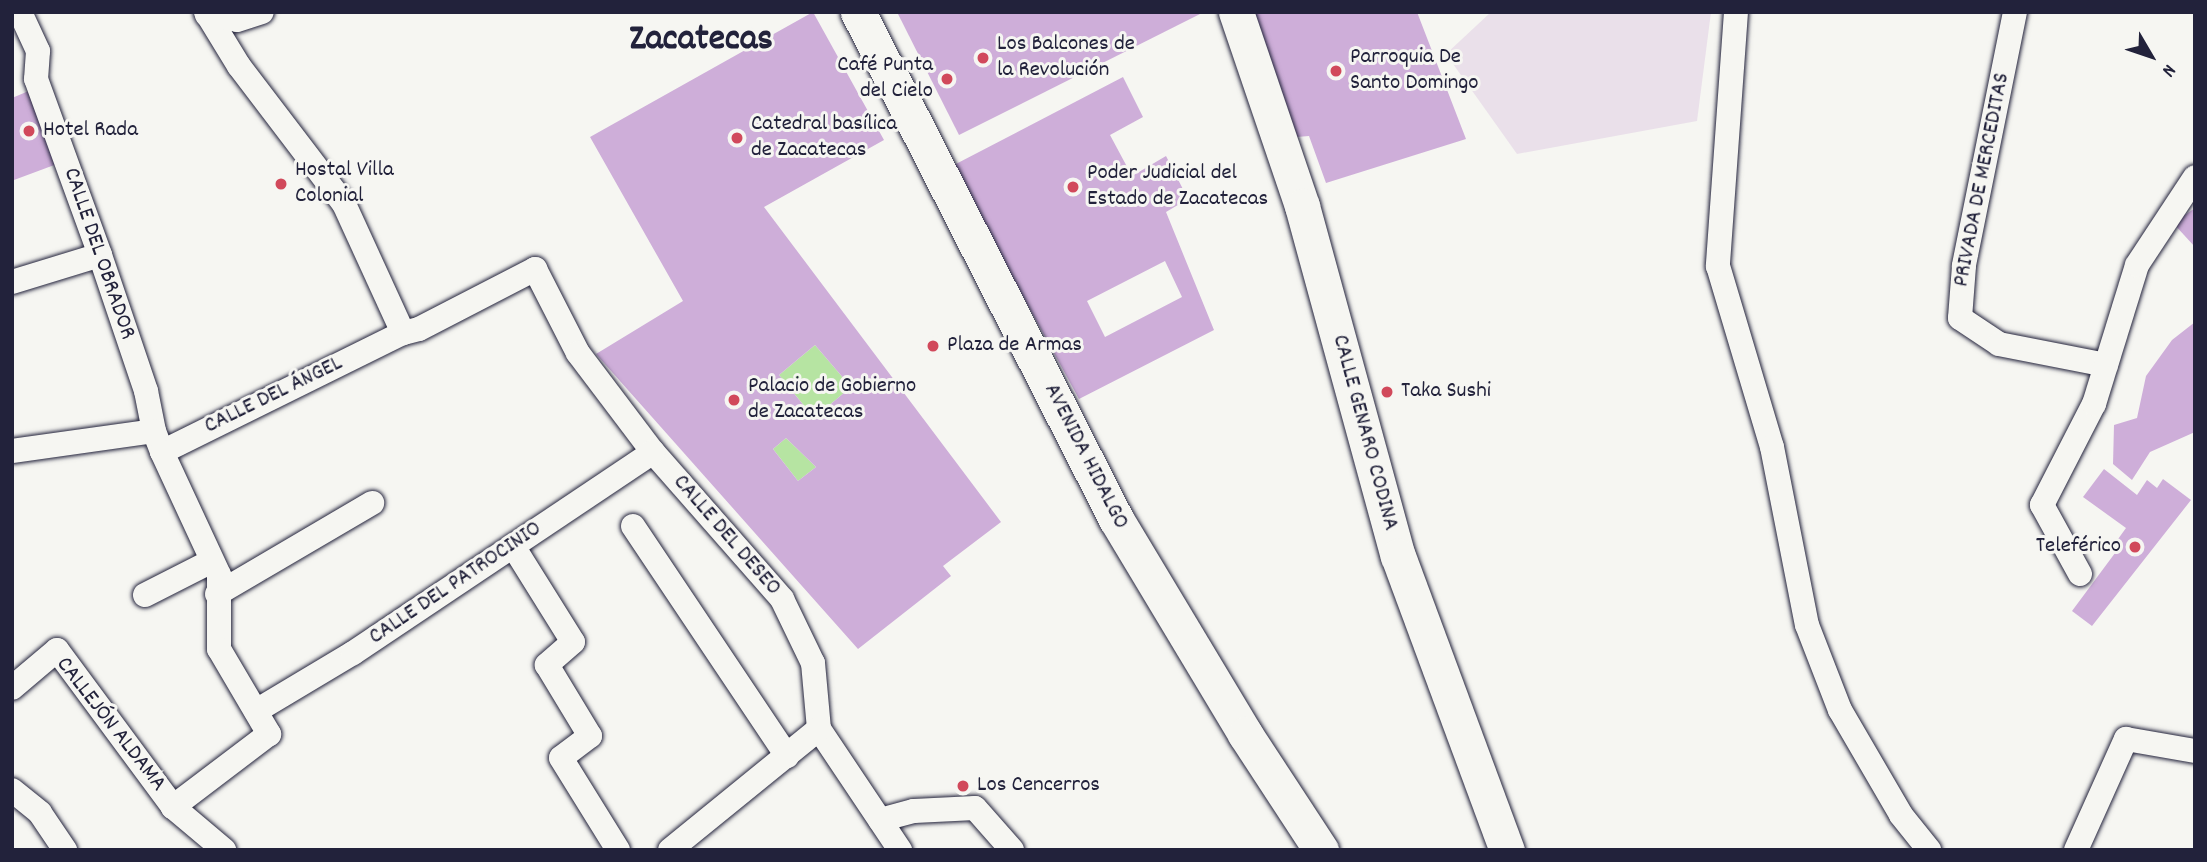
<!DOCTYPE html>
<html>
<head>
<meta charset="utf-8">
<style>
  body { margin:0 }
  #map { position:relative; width:2207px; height:862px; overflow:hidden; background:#f6f6f2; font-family:Dekko,sans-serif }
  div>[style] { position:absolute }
  .built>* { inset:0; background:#eae0ea }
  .green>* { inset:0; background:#b6e4a2 }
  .building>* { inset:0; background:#ceaed9 }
  .roads { filter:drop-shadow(0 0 2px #22223b) drop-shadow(0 0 2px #22223b) }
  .street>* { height:24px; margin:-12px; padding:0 12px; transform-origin:12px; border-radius:12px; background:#f6f6f2 }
  .secondary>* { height:35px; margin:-17.5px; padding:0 17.5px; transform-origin:17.5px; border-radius:17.5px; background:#f6f6f2 }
  .dots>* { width:19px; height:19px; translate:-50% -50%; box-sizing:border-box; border:4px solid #f6f6f2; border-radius:50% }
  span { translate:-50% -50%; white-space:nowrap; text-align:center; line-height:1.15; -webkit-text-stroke:6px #f6f6f2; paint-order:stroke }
  .poi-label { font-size:23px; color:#22223b }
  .left { translate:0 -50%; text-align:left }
  .right { translate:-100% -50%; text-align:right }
  .street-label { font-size:23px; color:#22223b }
  .town-label { font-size:37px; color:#22223b; font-weight:700 }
  .frame { position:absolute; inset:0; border:14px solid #22223b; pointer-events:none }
  .north { position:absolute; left:2116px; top:21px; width:70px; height:70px; -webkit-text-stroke:5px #f6f6f2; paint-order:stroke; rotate:129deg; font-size:19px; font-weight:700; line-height:28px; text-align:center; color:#22223b }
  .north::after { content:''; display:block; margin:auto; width:24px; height:32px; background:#22223b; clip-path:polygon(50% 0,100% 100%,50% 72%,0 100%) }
</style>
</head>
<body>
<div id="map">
  <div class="built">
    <div style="clip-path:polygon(1491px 12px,1711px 12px,1697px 121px,1517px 154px,1446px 54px)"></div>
  </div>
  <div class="green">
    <div style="clip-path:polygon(815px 345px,851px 387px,814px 418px,779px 375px)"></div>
    <div style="clip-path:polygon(786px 438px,816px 467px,798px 481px,773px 449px)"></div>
  </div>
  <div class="building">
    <div style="clip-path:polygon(evenodd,813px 12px,884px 140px,764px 207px,1001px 522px,943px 566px,951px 576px,858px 649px,596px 354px,683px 301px,590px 137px,813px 12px,815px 345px,851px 387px,814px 418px,779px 375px,815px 345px,813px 12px,786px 438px,816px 467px,798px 481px,773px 449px,786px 438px)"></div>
    <div style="clip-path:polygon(897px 12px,1204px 12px,959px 135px)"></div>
    <div style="clip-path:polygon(1253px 12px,1417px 12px,1466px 139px,1326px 183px,1309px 136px,1297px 137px)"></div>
    <div style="clip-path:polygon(evenodd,1123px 77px,1143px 117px,1110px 135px,1132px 176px,1166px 156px,1188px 199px,1166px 212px,1214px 330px,1079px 399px,952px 166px,1123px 77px,1165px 261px,1182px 297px,1105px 337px,1087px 301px,1165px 261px)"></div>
    <div style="clip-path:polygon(31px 90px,57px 164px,14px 180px,12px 98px)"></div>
    <div style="clip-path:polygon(2195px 208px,2195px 247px,2173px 223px)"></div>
    <div style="clip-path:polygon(2195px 322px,2195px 432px,2150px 452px,2132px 480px,2113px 464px,2114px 425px,2137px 418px,2146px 376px,2172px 340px)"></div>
    <div style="clip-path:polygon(2104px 469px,2137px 495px,2147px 480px,2157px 488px,2163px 479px,2191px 500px,2092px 626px,2072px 611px,2118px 549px,2113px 546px,2126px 528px,2083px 497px)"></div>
  </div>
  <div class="roads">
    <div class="street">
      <div style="left:20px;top:12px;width:43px;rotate:65.2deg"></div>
      <div style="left:38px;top:51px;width:28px;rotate:94deg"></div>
      <div style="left:36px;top:79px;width:187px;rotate:70deg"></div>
      <div style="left:100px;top:255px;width:144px;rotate:71.3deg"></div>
      <div style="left:146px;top:391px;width:41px;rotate:78.7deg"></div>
      <div style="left:206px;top:12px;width:63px;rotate:58.6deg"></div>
      <div style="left:239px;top:66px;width:173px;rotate:52.7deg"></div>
      <div style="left:344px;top:204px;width:142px;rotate:65.4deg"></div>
      <div style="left:1736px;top:12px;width:255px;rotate:94.1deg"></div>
      <div style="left:1718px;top:266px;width:189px;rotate:73.4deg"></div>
      <div style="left:1772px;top:447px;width:181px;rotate:78.9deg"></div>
      <div style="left:1807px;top:625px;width:91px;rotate:68.8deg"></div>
      <div style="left:1840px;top:710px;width:121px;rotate:59.8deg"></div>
      <div style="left:1901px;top:815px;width:45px;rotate:51.3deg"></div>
      <div style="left:2015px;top:12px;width:259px;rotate:101.4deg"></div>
      <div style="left:1964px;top:266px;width:52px;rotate:94.4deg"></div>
      <div style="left:1960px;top:318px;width:47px;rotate:33.7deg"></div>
      <div style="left:1999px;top:344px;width:109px;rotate:11.1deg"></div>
      <div style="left:207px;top:15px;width:30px;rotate:9deg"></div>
      <div style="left:237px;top:20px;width:26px;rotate:-18deg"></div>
      <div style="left:12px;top:282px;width:92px;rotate:-17.1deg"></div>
      <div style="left:12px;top:451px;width:143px;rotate:-8deg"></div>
      <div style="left:154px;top:431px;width:22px;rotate:69deg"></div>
      <div style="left:162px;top:452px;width:269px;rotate:-26.3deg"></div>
      <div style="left:403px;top:333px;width:16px;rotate:-14deg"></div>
      <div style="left:419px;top:329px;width:131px;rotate:-27.3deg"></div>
      <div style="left:535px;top:269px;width:94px;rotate:62.9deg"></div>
      <div style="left:578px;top:353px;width:124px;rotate:52.9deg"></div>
      <div style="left:653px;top:452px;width:196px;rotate:48.7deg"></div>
      <div style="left:782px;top:599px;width:71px;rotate:64.2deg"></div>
      <div style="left:813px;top:663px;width:66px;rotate:84.8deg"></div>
      <div style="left:819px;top:729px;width:146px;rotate:56.2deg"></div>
      <div style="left:162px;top:452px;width:136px;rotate:65.1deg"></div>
      <div style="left:219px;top:575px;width:74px;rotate:90deg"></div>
      <div style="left:219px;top:649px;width:99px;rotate:59.5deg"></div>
      <div style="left:269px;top:734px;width:121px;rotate:142.8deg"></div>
      <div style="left:633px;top:526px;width:277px;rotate:56.2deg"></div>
      <div style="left:513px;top:546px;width:113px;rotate:58deg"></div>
      <div style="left:573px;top:642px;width:35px;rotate:139deg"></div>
      <div style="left:547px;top:665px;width:83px;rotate:58.8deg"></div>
      <div style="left:590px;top:736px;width:36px;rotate:143deg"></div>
      <div style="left:561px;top:758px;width:108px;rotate:58.2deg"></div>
      <div style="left:2080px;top:574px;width:79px;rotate:-118.8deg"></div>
      <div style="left:2042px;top:505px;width:114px;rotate:-62.8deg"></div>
      <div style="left:2094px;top:404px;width:145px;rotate:-72.8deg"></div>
      <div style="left:2137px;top:265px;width:105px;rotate:-56.6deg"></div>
      <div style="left:217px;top:594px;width:180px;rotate:-30.4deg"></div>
      <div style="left:145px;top:595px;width:75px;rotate:-26.9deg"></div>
      <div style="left:12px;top:688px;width:59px;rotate:-40.2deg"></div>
      <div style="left:57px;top:650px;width:195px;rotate:53.5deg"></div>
      <div style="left:173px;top:807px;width:67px;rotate:40.1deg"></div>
      <div style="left:256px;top:711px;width:113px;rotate:-30.9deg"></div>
      <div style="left:353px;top:653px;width:361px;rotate:-33.8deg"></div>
      <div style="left:12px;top:790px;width:36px;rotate:39deg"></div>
      <div style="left:40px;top:813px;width:45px;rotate:56deg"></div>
      <div style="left:880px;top:820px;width:35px;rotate:-15deg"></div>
      <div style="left:914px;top:811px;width:61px;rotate:-2.8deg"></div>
      <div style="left:975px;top:808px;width:56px;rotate:48.6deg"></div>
      <div style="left:670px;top:850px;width:192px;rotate:-39.1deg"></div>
      <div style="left:2076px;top:850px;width:122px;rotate:-65.8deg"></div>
      <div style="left:2126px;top:739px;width:70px;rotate:9.9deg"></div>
    </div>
    <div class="secondary">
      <div style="left:858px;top:12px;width:569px;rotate:63.03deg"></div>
      <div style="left:1116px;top:519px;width:251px;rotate:59deg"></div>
      <div style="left:1245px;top:734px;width:139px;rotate:56.8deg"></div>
      <div style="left:1236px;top:12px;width:205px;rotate:71.2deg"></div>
      <div style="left:1302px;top:206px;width:363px;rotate:74.7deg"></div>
      <div style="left:1398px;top:556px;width:314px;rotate:69.7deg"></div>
    </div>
  </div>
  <div class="dots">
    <div style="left:983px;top:58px;background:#d1495b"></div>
    <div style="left:1336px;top:71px;background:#d1495b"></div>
    <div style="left:947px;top:79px;background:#d1495b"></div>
    <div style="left:29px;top:131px;background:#d1495b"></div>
    <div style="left:737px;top:138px;background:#d1495b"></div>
    <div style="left:281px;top:184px;background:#d1495b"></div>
    <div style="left:1073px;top:187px;background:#d1495b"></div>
    <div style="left:933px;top:346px;background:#d1495b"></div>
    <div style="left:1387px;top:392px;background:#d1495b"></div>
    <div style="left:734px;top:400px;background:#d1495b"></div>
    <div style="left:2135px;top:547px;background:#d1495b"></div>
    <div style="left:963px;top:786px;background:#d1495b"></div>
  </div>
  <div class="poi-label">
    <span class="left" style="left:997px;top:58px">Los Balcones de<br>la Revolución</span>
    <span class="left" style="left:1350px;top:71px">Parroquia De<br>Santo Domingo</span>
    <span class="right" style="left:933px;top:79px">Café Punta<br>del Cielo</span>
    <span class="left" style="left:751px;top:138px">Catedral basílica<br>de Zacatecas</span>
    <span class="left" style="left:43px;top:131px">Hotel Rada</span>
    <span class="left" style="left:295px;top:184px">Hostal Villa<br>Colonial</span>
    <span class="left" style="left:1087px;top:187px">Poder Judicial del<br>Estado de Zacatecas</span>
    <span class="left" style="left:947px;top:346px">Plaza de Armas</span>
    <span class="left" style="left:748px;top:400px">Palacio de Gobierno<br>de Zacatecas</span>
    <span class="left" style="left:1401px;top:392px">Taka Sushi</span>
    <span class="right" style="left:2121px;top:547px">Teleférico</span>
    <span class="left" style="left:977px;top:786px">Los Cencerros</span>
  </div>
  <div class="street-label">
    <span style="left:1983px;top:180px;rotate:-79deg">PRIVADA DE MERCEDITAS</span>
    <span style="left:98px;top:254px;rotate:71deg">CALLE DEL OBRADOR</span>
    <span style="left:274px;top:396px;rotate:-26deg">CALLE DEL ÁNGEL</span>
    <span style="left:1364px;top:433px;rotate:75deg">CALLE GENARO CODINA</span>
    <span style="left:1085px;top:457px;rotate:63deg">AVENIDA HIDALGO</span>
    <span style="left:726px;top:536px;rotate:49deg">CALLE DEL DESEO</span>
    <span style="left:456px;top:584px;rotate:-34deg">CALLE DEL PATROCINIO</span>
    <span style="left:110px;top:725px;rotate:52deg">CALLEJÓN ALDAMA</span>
  </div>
  <div class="town-label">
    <span style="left:701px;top:41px">Zacatecas</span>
  </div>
  <div class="frame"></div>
  <div class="north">N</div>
</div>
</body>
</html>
